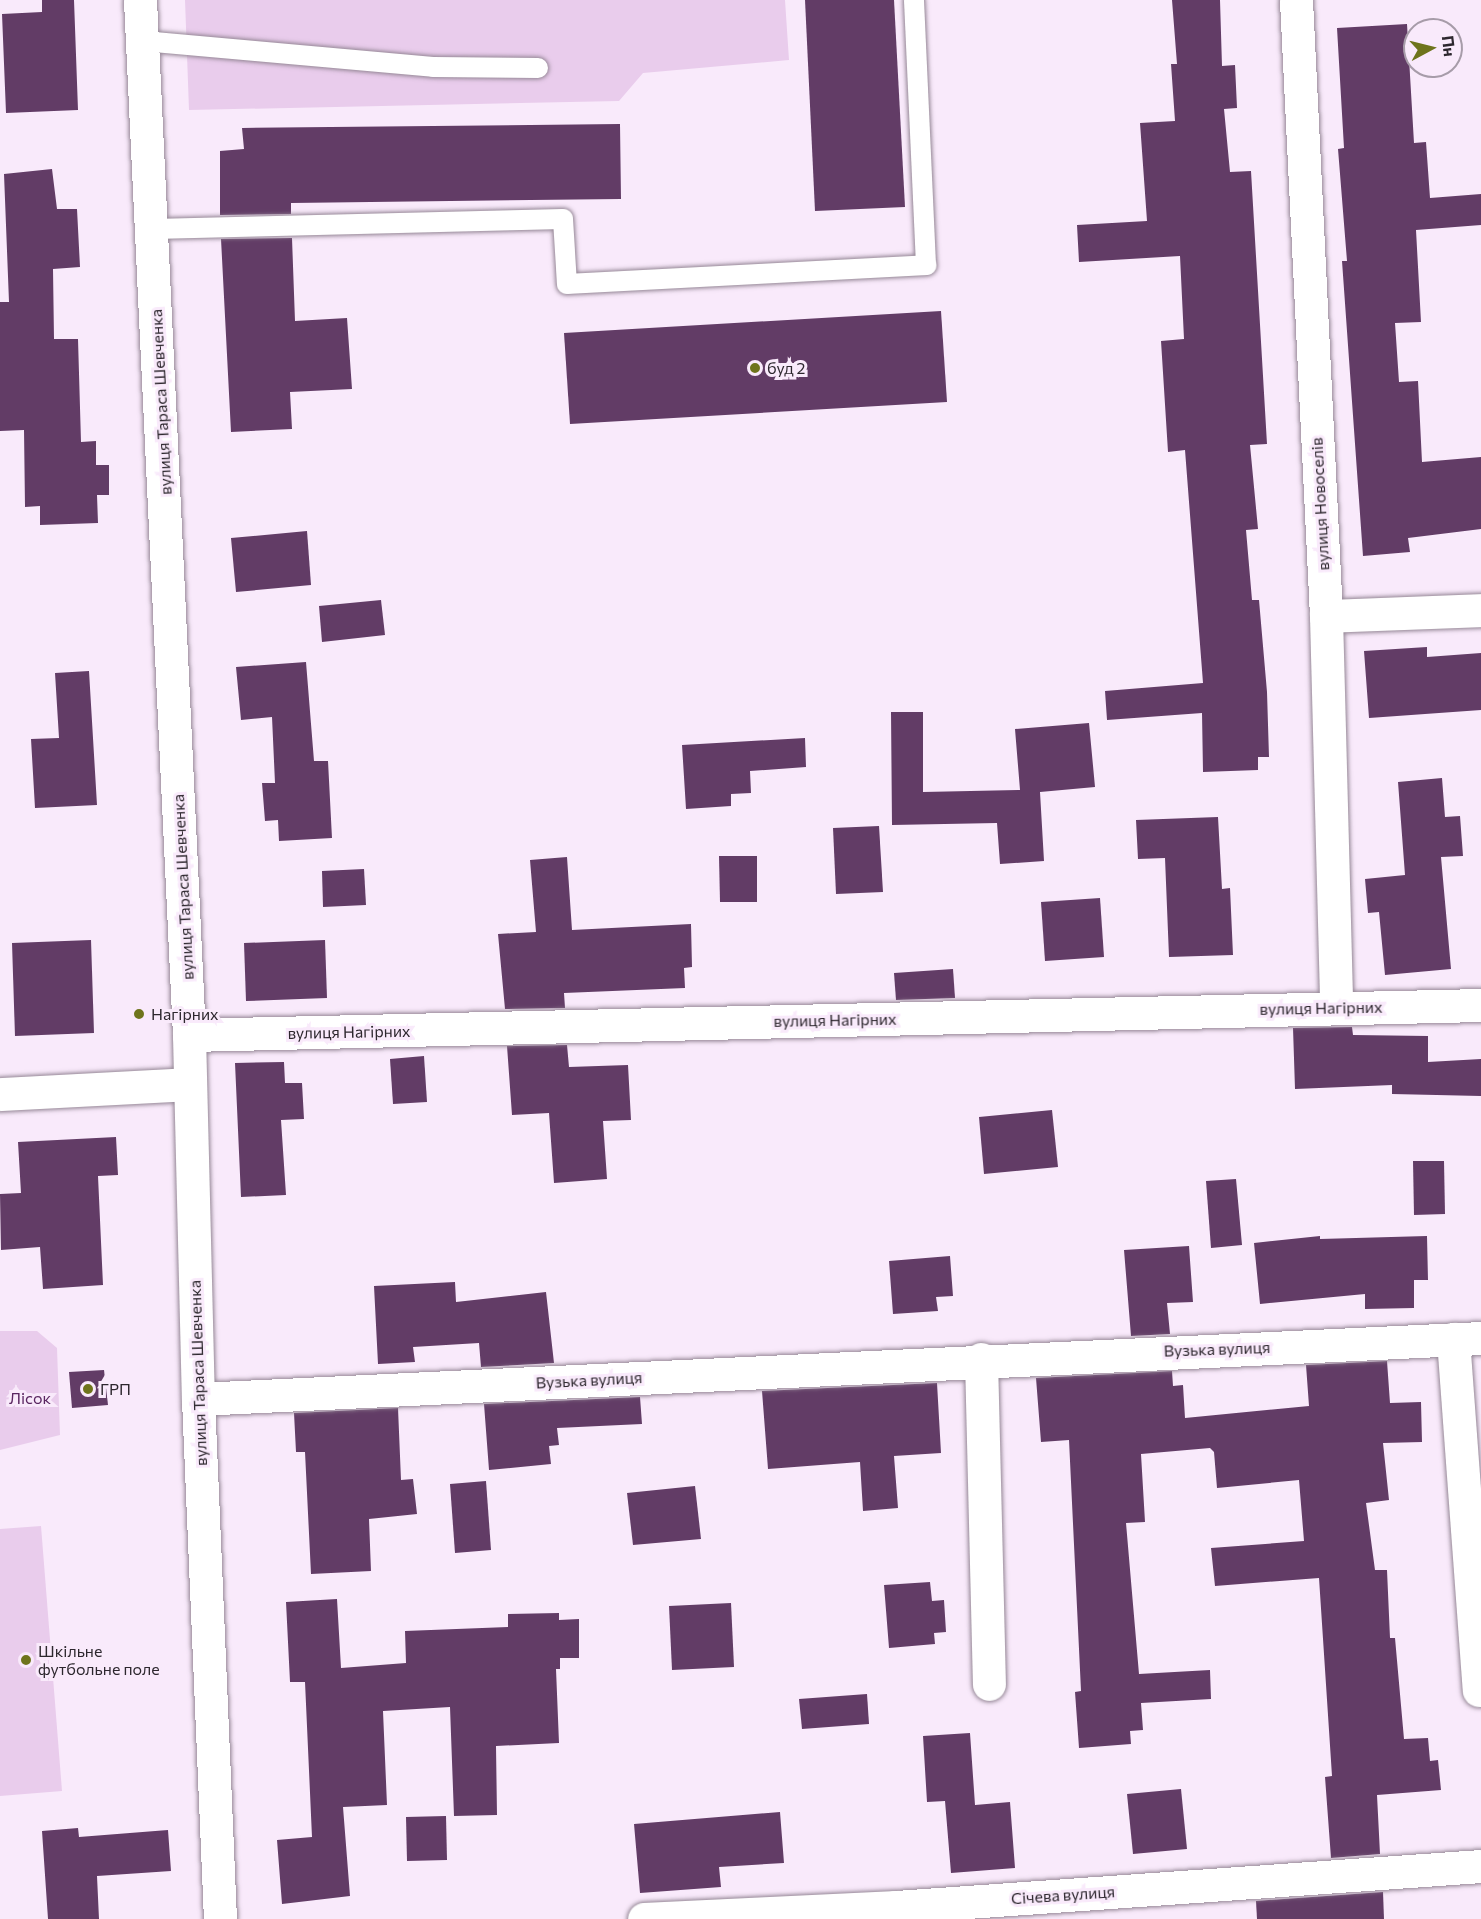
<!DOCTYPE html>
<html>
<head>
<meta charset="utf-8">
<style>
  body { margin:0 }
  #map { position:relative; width:1481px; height:1919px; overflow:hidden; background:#f9eafb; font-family:Commissioner,sans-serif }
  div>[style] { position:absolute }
  .green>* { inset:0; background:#e9ccec }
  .building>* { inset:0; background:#623c66 }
  .roads { filter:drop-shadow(0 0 2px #968897) drop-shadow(0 0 2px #968897) }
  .lane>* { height:20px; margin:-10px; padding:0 10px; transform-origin:10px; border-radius:10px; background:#fff }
  .street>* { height:33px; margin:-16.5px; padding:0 16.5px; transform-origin:16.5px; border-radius:16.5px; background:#fff }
  .secondary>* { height:33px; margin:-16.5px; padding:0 16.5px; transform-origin:16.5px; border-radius:16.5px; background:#fff }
  .dots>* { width:16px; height:16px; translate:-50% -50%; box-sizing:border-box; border:3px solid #f9eafb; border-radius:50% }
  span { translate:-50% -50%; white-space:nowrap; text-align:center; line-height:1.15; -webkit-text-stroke:6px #f9eafb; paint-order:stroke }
  .poi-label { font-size:16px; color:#2d272e }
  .left { translate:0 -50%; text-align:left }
  .street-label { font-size:16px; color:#2d272e }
  .park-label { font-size:16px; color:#5a2661 }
  .north { position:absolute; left:1403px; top:18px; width:60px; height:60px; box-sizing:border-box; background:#f9eafb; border:2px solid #a79ca9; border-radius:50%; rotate:83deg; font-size:16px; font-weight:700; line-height:24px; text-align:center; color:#2d272e }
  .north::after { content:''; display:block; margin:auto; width:21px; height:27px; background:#6e741c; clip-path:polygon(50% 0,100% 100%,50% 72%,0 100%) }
</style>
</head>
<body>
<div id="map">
  <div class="green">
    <div style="clip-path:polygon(185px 0,785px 0,789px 60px,643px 73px,619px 101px,189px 110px)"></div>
    <div style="clip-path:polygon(0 1331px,37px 1331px,57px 1348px,60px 1435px,0 1450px)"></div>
    <div style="clip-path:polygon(41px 1526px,62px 1791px,0 1796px,0 1529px)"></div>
  </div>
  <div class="building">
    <div style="clip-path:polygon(42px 0,74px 0,78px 110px,6px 113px,2px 14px,42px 12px)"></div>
    <div style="clip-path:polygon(805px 0,894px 0,905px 207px,815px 211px)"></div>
    <div style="clip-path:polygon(1172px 0,1220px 0,1222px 66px,1235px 65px,1237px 108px,1224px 109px,1230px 172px,1251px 171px,1267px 444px,1250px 445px,1258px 529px,1246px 530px,1252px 600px,1259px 600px,1267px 692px,1269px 757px,1258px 757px,1258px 770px,1203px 772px,1202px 713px,1107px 720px,1105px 691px,1203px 683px,1185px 450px,1168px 452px,1161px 341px,1184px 339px,1180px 256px,1079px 262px,1077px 225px,1147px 221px,1140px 123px,1175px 121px,1171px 64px,1177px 64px)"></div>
    <div style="clip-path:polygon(1407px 24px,1414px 143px,1426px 142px,1430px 198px,1481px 194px,1481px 225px,1416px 230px,1421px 322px,1395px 323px,1399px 382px,1418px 381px,1422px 462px,1481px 457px,1481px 529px,1408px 538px,1410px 552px,1363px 556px,1342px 261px,1347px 261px,1338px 149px,1344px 148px,1337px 28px)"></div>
    <div style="clip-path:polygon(620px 124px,621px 199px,291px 203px,291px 214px,220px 215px,220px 151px,244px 149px,242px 128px)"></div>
    <div style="clip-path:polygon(52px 169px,57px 209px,77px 209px,80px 267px,53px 269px,54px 339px,78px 339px,81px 442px,96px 441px,96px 465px,109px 465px,109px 495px,97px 495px,98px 523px,40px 525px,40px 506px,25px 507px,24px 430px,0 431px,0 302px,9px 302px,4px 174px)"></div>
    <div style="clip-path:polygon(292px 238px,295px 321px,347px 318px,352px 389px,290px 392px,292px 429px,231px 432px,221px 239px)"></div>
    <div style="clip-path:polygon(941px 311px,947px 402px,570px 424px,564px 333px)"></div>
    <div style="clip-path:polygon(307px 531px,311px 585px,236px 592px,231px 538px)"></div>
    <div style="clip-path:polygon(381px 600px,385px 635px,322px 642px,319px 606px)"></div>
    <div style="clip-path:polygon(1427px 647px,1427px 657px,1481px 653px,1481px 710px,1369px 718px,1364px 651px)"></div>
    <div style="clip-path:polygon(306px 662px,314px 761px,328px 761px,332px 838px,279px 841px,278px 820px,265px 821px,262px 783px,275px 783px,272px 717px,241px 720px,236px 667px)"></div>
    <div style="clip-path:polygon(89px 671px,97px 805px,35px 808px,31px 739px,59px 738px,55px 673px)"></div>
    <div style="clip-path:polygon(891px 712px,923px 712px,923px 792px,1020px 790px,1015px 729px,1089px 723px,1095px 787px,1040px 792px,1044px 861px,1000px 864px,997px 823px,892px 825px)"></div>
    <div style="clip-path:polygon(805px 738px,806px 767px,750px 771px,751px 793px,731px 794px,731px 806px,686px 809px,682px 745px)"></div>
    <div style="clip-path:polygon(1442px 778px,1445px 817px,1460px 816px,1463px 856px,1441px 857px,1451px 969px,1385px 975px,1379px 912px,1368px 913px,1365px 879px,1405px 875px,1398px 782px)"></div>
    <div style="clip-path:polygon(1218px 817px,1222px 889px,1230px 888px,1233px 955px,1169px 957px,1165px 858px,1138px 859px,1136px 820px)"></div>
    <div style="clip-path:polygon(879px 826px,883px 892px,836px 894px,833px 828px)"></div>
    <div style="clip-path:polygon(719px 856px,757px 856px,757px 902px,720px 902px)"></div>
    <div style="clip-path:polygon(567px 857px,572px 930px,691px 924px,692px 967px,684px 968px,685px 988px,564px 993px,565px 1008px,505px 1009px,498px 934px,536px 932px,530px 860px)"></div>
    <div style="clip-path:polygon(364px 869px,366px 905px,323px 907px,322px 871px)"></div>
    <div style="clip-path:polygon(1100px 898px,1104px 957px,1045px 961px,1041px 902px)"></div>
    <div style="clip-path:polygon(91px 940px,94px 1033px,15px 1036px,12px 943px)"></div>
    <div style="clip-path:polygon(325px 940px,327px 998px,246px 1001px,244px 943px)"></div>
    <div style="clip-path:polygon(953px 969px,955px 998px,896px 1000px,894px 973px)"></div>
    <div style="clip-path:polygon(1352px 1027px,1353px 1035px,1428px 1036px,1428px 1062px,1481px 1059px,1481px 1096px,1392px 1094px,1392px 1085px,1295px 1089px,1293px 1028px)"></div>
    <div style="clip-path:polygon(567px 1045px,569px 1067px,628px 1065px,631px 1120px,603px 1121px,607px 1179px,554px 1183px,549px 1113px,512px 1115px,507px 1046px)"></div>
    <div style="clip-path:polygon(424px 1056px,427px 1102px,393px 1104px,390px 1059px)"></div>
    <div style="clip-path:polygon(284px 1062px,285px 1083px,302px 1083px,304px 1119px,281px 1120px,286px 1195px,241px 1197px,235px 1063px)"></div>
    <div style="clip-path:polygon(1052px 1110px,1058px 1167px,984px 1174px,979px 1117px)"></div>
    <div style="clip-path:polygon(116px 1137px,118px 1175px,98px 1176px,103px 1285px,43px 1289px,40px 1247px,1px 1250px,0 1194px,21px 1193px,18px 1142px)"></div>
    <div style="clip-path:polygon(1413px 1161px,1444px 1161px,1445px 1214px,1414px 1215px)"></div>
    <div style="clip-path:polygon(1236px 1179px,1242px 1245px,1211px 1248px,1206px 1181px)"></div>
    <div style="clip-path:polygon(1320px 1236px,1320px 1239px,1427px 1236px,1428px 1280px,1414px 1280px,1414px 1308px,1365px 1309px,1365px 1294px,1260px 1304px,1254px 1243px)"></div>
    <div style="clip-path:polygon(1189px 1246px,1193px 1302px,1167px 1303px,1170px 1334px,1131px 1336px,1124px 1250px)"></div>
    <div style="clip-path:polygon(950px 1256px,953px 1296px,936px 1297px,938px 1311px,893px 1314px,889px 1261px)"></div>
    <div style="clip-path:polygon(455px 1282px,456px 1302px,546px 1292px,554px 1363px,481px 1367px,479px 1343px,413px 1347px,415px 1362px,378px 1364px,374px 1286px)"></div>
    <div style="clip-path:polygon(1387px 1361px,1390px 1403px,1421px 1402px,1422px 1442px,1383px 1443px,1389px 1500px,1366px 1503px,1375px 1570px,1387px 1570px,1390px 1638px,1395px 1638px,1404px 1739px,1428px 1738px,1430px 1761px,1438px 1760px,1441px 1790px,1377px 1795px,1380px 1854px,1331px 1858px,1325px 1777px,1332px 1776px,1319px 1578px,1215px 1586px,1211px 1548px,1304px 1541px,1299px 1480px,1217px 1488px,1214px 1452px,1210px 1448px,1141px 1454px,1145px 1522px,1126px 1523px,1139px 1674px,1210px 1670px,1211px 1699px,1141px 1703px,1143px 1730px,1130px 1731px,1131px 1744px,1079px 1748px,1075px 1692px,1081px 1691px,1069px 1440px,1041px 1442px,1036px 1378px,1172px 1371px,1173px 1386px,1183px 1385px,1185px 1418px,1309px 1406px,1306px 1365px)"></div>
    <div style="clip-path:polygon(104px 1370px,108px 1405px,72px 1408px,69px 1372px)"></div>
    <div style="clip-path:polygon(937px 1383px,941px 1453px,894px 1456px,898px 1508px,863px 1511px,860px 1462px,768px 1469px,762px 1391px)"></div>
    <div style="clip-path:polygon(640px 1397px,642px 1424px,557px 1428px,559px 1445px,549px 1446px,551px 1464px,489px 1470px,484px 1404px)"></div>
    <div style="clip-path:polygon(398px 1408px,401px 1480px,413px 1479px,417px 1514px,369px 1519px,371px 1571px,311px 1574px,305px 1452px,296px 1452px,294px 1413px)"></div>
    <div style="clip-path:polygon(486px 1481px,491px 1550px,455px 1553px,450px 1484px)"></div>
    <div style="clip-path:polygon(695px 1486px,701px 1539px,633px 1545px,627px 1493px)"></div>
    <div style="clip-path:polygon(930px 1582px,932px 1601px,944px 1600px,946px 1632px,934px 1633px,935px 1644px,889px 1648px,884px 1585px)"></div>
    <div style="clip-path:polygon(337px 1599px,341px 1668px,406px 1663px,405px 1631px,508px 1627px,508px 1614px,559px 1613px,559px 1620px,579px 1619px,579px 1658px,560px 1658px,560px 1669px,556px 1669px,559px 1743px,496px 1746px,497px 1815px,454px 1816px,450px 1707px,383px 1711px,387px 1805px,343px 1807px,350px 1896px,282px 1904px,277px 1840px,312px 1837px,305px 1682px,290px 1682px,286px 1602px)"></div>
    <div style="clip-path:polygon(731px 1603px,734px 1667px,672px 1670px,669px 1606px)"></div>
    <div style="clip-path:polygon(867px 1694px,869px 1724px,802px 1729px,799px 1699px)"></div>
    <div style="clip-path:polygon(970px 1733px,975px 1805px,1010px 1802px,1015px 1868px,951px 1873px,945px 1801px,927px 1802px,923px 1736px)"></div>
    <div style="clip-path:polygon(1181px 1789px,1187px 1849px,1133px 1854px,1127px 1794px)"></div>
    <div style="clip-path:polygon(780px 1812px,784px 1863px,719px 1867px,721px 1887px,640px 1893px,634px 1824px)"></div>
    <div style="clip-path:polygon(446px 1816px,447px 1860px,407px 1861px,406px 1817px)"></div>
    <div style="clip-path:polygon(78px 1828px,79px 1837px,168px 1830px,171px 1871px,97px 1876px,99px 1919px,48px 1919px,42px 1831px)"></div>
    <div style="clip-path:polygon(1383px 1892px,1384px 1919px,1257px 1919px,1256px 1901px)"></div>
  </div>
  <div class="roads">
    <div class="lane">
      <div style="left:143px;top:41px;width:291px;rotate:5.1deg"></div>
      <div style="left:433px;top:67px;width:105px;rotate:0.5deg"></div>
      <div style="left:153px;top:229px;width:410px;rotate:-1.4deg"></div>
      <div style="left:563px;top:219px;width:65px;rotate:86.5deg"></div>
      <div style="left:567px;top:284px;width:360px;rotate:-3deg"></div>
      <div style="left:926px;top:265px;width:265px;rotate:-92.6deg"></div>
    </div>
    <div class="street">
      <div style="left:1296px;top:0;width:617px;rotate:87.21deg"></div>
      <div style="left:1326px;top:616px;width:392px;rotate:88.5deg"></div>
      <div style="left:1326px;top:616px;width:155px;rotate:-2.2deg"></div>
      <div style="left:189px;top:1035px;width:1292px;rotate:-1.33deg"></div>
      <div style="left:0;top:1094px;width:189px;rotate:-3deg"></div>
      <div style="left:1453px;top:1339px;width:352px;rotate:85.8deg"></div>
      <div style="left:981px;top:1359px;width:325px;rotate:88.6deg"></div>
      <div style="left:198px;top:1399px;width:1284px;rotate:-2.72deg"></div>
      <div style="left:644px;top:1919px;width:252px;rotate:-2.7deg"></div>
      <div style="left:896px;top:1907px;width:586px;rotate:-4.01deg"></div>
    </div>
    <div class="secondary">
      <div style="left:140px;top:0;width:1036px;rotate:87.29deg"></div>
      <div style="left:189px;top:1035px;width:364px;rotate:88.6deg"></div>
      <div style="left:198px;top:1399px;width:520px;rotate:87.58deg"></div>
    </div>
  </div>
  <div class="dots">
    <div style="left:755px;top:368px;background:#6e741c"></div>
    <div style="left:139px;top:1014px;background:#6e741c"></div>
    <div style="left:88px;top:1389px;background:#6e741c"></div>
    <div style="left:26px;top:1660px;background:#6e741c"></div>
  </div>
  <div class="poi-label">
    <span class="left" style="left:767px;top:368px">буд 2</span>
    <span class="left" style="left:151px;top:1014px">Нагірних</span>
    <span class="left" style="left:100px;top:1389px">ГРП</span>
    <span class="left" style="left:38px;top:1660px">Шкільне<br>футбольне поле</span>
  </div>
  <div class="street-label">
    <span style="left:161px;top:402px;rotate:-93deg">вулиця Тараса Шевченка</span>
    <span style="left:1320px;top:504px;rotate:-93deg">вулиця Новоселів</span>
    <span style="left:183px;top:887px;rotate:-93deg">вулиця Тараса Шевченка</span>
    <span style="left:1321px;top:1008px;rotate:-1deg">вулиця Нагірних</span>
    <span style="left:835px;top:1020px;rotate:-1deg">вулиця Нагірних</span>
    <span style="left:349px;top:1032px;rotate:-1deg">вулиця Нагірних</span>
    <span style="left:1217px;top:1349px;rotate:-2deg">Вузька вулиця</span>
    <span style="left:198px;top:1373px;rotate:-92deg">вулиця Тараса Шевченка</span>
    <span style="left:589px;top:1380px;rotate:-3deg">Вузька вулиця</span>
    <span style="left:1063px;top:1895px;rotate:-4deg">Січева вулиця</span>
  </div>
  <div class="park-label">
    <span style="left:30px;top:1398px">Лісок</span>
  </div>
  <div class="north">Пн</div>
</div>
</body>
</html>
